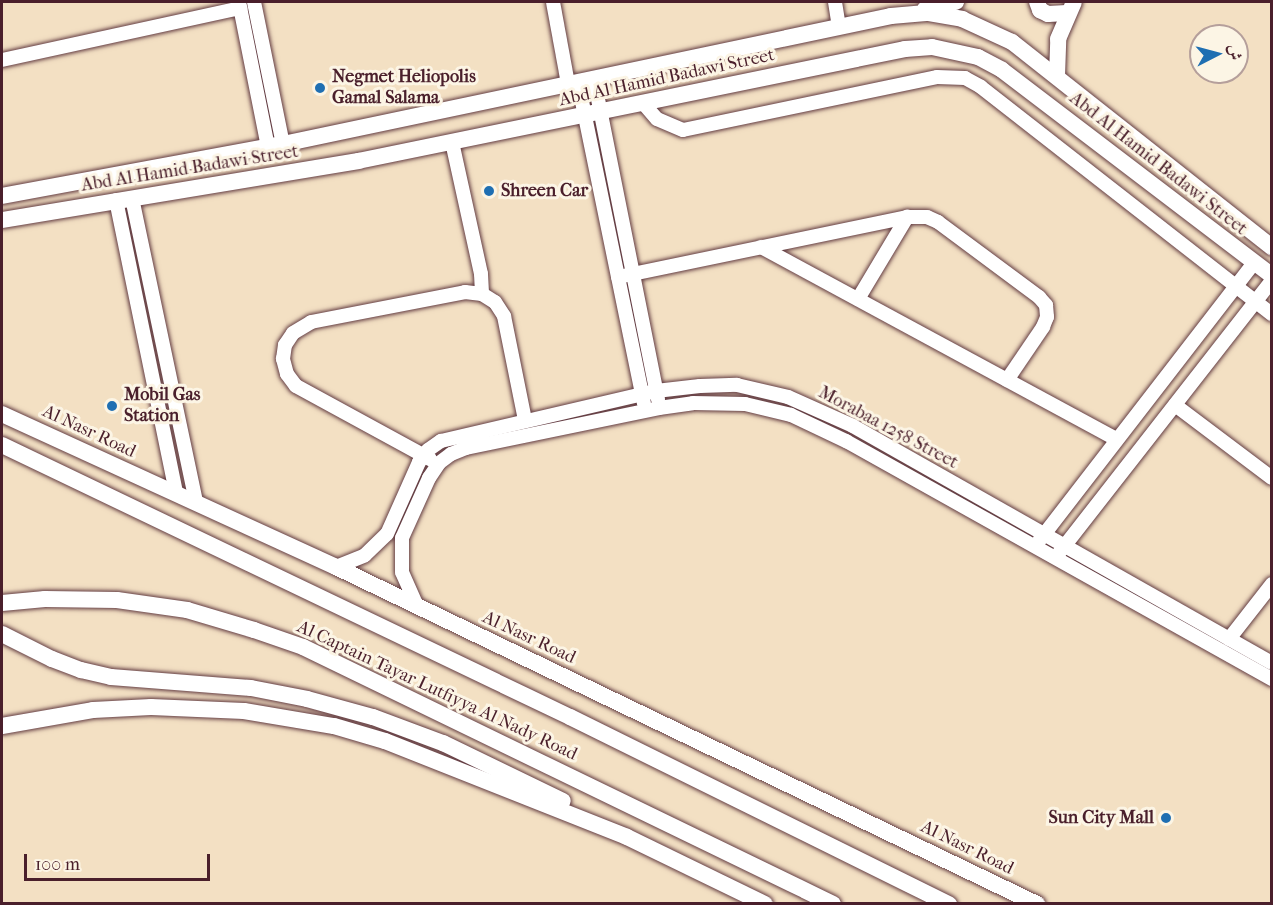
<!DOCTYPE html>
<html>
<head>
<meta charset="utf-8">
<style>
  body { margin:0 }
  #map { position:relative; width:1273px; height:905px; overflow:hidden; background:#f3e0c3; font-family:"IM FELL French Canon",Amiri,serif }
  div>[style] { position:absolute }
  .roads { filter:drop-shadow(0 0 2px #633c42) drop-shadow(0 0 2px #633c42) }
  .minor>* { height:14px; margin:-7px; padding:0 7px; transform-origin:7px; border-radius:7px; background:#fff }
  .major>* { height:16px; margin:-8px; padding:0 8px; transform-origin:8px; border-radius:8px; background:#fff }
  .dots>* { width:16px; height:16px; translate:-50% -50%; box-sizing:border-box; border:3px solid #fcf5e5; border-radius:50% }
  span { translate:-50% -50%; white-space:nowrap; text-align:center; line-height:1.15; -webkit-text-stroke:6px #fcf5e5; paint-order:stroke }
  .poi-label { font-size:18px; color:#4a1f2b; font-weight:700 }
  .left { translate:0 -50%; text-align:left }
  .right { translate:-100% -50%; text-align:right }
  .street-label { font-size:18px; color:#4a1f2b }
  .frame { position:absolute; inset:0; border:3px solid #4a1f2b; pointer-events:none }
  .north { position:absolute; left:1189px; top:24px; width:60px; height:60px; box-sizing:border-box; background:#fcf5e5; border:2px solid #b59f9b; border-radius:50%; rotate:84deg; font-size:16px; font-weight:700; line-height:24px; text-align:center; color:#4a1f2b }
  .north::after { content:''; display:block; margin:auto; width:21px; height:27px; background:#1f6fb2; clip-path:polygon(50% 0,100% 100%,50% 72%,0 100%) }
  .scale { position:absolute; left:24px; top:854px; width:186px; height:27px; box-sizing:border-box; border:3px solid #4a1f2b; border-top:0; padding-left:8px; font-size:18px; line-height:21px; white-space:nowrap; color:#4a1f2b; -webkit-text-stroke:4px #fcf5e5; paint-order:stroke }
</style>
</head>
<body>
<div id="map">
  <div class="roads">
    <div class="minor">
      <div style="left:239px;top:2px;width:148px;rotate:78.7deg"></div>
      <div style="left:254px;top:2px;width:145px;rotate:78.5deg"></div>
      <div style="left:553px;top:2px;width:83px;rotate:79.6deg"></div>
      <div style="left:835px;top:2px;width:25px;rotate:81deg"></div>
      <div style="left:2px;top:60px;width:244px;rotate:-12.3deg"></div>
      <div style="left:594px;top:79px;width:327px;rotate:78.7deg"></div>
      <div style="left:578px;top:82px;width:328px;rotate:78.4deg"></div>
      <div style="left:643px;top:103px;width:21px;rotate:49deg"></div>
      <div style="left:657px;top:119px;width:28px;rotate:23deg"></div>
      <div style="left:683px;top:130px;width:259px;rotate:-11.8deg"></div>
      <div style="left:937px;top:77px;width:28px;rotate:2deg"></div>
      <div style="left:965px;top:78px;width:18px;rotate:29deg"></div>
      <div style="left:981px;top:87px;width:369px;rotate:38deg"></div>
      <div style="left:452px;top:142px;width:135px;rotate:77.6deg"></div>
      <div style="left:481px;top:274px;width:20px;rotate:87deg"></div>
      <div style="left:132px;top:198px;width:312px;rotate:78.1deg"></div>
      <div style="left:116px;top:200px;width:299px;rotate:78.4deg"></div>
      <div style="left:761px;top:247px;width:404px;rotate:28.4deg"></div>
      <div style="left:618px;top:277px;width:295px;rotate:-11.7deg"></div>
      <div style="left:907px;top:217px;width:20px"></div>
      <div style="left:927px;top:217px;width:12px;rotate:24deg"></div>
      <div style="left:938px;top:222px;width:126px;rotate:36.6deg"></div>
      <div style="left:1039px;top:297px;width:11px;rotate:49deg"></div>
      <div style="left:1046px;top:305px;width:12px;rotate:85deg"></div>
      <div style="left:1047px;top:317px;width:11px;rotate:112deg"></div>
      <div style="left:1043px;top:327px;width:64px;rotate:124.2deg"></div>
      <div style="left:858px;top:299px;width:96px;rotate:-59.1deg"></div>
      <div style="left:1175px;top:405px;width:121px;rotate:37deg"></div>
      <div style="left:430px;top:459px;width:153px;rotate:-151.4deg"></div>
      <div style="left:296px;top:386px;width:15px;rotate:-127deg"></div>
      <div style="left:287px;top:374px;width:16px;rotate:-105deg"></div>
      <div style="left:283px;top:359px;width:14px;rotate:-82deg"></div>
      <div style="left:285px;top:345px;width:14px;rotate:-56deg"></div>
      <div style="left:293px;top:333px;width:21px;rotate:-31deg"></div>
      <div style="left:311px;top:322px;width:157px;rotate:-11deg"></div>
      <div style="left:465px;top:292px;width:17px;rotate:7deg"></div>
      <div style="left:482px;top:294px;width:15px;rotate:32deg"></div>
      <div style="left:495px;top:302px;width:17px;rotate:57deg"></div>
      <div style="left:504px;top:316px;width:106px;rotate:78.6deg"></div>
      <div style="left:1039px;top:541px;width:351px;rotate:-52.3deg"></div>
      <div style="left:1059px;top:553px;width:346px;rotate:-52deg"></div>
      <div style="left:336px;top:567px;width:31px;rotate:-22deg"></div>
      <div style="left:365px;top:555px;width:30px;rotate:-44deg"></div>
      <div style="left:387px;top:534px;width:79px;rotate:-66deg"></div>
      <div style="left:419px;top:462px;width:15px;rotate:-53deg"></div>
      <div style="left:428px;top:450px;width:16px;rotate:-35deg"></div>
      <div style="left:441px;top:441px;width:221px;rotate:-13.1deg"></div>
      <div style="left:656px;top:391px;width:44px;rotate:-6.5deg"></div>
      <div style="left:700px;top:386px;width:37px;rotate:-2deg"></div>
      <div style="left:737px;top:385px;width:52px;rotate:13.2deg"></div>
      <div style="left:788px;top:397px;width:71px;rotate:24deg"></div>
      <div style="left:853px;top:426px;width:481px;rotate:29.5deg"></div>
      <div style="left:417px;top:606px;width:37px;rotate:-114deg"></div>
      <div style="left:402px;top:572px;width:34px;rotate:-90deg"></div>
      <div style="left:402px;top:538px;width:66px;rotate:-65.8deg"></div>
      <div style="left:429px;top:478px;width:18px;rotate:-56deg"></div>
      <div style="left:439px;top:463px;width:15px;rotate:-37deg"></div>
      <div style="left:451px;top:454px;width:16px;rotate:-22deg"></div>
      <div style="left:466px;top:448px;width:197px;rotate:-11.7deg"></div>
      <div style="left:659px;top:408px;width:34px;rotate:-8deg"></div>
      <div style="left:693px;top:403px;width:52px;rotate:1.1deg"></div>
      <div style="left:745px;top:404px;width:47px;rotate:13.4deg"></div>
      <div style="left:791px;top:415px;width:61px;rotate:25.3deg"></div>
      <div style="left:846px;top:441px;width:488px;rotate:29.2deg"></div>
      <div style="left:1229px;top:639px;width:70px;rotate:-52deg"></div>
    </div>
    <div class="major">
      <div style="left:1037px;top:2px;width:9px;rotate:69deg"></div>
      <div style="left:1040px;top:10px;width:9px;rotate:27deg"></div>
      <div style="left:1048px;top:14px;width:19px;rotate:-3deg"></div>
      <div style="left:925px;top:9px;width:32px;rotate:-13deg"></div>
      <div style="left:1057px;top:76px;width:37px;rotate:-88deg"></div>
      <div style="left:1058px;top:39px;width:40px;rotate:-66.6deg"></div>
      <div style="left:2px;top:196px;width:286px;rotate:-10.5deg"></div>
      <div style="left:283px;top:144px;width:621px;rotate:-11.89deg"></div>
      <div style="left:891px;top:16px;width:38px;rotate:-5deg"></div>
      <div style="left:929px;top:13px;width:34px;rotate:10deg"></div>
      <div style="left:962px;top:19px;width:55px;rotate:24.7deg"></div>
      <div style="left:1012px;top:42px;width:331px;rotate:38.3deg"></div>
      <div style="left:2px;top:220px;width:361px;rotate:-9.4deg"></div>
      <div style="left:358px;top:161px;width:558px;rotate:-11.57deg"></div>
      <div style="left:905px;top:49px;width:27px;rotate:-4deg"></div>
      <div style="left:932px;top:47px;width:47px;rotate:12.3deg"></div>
      <div style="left:978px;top:57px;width:27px;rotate:28deg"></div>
      <div style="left:1002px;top:70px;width:340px;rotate:37.3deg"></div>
      <div style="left:2px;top:414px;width:367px;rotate:24.6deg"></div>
      <div style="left:336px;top:567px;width:778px;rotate:25.68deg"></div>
      <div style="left:2px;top:445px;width:630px;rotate:25.59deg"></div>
      <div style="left:570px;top:717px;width:423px;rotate:26.3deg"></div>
      <div style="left:2px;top:603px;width:43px;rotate:-5.3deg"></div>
      <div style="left:45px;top:599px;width:72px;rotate:0.8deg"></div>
      <div style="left:117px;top:600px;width:71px;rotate:8.1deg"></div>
      <div style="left:187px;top:610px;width:70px;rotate:16.6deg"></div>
      <div style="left:254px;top:630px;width:52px;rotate:19.1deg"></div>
      <div style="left:303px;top:647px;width:589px;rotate:25.87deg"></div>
      <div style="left:2px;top:634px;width:56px;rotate:26.6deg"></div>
      <div style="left:52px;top:659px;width:31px;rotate:21deg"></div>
      <div style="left:81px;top:670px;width:31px;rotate:13deg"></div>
      <div style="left:111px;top:677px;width:140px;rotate:4.5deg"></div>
      <div style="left:251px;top:688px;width:57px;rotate:11.1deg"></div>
      <div style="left:307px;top:699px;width:68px;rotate:15.3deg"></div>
      <div style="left:373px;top:717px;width:75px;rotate:20.4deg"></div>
      <div style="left:443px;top:743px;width:133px;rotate:25.8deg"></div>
      <div style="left:2px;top:726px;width:92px;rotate:-10deg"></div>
      <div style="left:93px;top:710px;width:58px;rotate:-3deg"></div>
      <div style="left:151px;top:707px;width:93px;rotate:2.5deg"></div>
      <div style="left:244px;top:711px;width:91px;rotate:9.5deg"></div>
      <div style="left:334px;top:726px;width:53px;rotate:16.4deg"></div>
      <div style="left:385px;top:741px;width:260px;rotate:21.6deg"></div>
      <div style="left:627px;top:837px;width:153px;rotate:25.9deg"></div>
    </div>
  </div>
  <div class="dots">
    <div style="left:320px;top:88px;background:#1f6fb2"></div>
    <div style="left:489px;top:191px;background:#1f6fb2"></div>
    <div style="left:112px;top:406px;background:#1f6fb2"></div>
    <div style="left:1166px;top:818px;background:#1f6fb2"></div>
  </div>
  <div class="poi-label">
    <span class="left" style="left:332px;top:88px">Negmet Heliopolis<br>Gamal Salama</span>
    <span class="left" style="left:501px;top:191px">Shreen Car</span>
    <span class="left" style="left:124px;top:406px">Mobil Gas<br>Station</span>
    <span class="right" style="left:1154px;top:818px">Sun City Mall</span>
  </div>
  <div class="street-label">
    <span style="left:667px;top:78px;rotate:-12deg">Abd Al Hamid Badawi Street</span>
    <span style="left:1158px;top:164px;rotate:38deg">Abd Al Hamid Badawi Street</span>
    <span style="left:190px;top:169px;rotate:-9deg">Abd Al Hamid Badawi Street</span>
    <span style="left:888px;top:428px;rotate:28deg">Morabaa 1258 Street</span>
    <span style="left:89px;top:432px;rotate:25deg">Al Nasr Road</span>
    <span style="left:529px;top:638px;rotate:25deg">Al Nasr Road</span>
    <span style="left:437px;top:691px;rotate:25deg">Al Captain Tayar Lutfiyya Al Nady Road</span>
    <span style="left:967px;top:848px;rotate:26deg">Al Nasr Road</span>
  </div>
  <div class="frame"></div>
  <div class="north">ش</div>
  <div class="scale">100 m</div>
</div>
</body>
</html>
